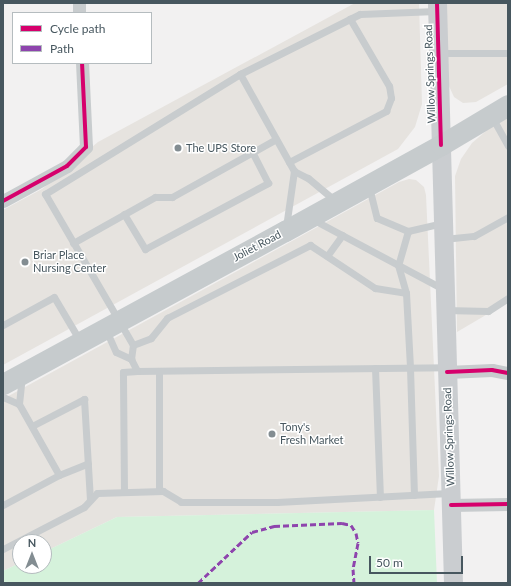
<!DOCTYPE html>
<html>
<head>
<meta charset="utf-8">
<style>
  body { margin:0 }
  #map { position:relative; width:511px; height:586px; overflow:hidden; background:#f2f1f1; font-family:Lato,sans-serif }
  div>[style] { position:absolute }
  .commercial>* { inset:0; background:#e6e3df }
  .green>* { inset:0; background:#d5f2db }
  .lane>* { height:7px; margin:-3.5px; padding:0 3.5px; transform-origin:3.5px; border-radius:3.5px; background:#c8ccce }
  .street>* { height:13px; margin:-6.5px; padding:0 6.5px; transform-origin:6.5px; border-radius:6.5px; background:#c8ccce }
  .secondary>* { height:19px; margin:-9.5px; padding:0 9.5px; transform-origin:9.5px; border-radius:9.5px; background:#cacdd0 }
  .primary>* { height:21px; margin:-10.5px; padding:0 10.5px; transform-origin:10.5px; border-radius:10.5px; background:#c6cbcd }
  .quiet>* { height:3px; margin-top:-1.5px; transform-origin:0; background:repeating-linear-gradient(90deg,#8e44ad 0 6px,transparent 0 9px) }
  .cycleway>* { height:4px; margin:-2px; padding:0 2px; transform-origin:2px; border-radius:2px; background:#d6006c }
  .dots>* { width:11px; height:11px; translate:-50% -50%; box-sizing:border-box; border:2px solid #fff; border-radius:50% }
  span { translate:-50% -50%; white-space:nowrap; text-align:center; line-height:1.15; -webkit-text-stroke:3px #fff; paint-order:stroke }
  .street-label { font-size:11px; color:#47575f }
  .poi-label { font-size:11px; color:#47575f }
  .left { translate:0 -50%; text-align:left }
  .frame { position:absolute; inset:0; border:4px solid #47575f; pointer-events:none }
  .legend { position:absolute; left:12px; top:12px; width:140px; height:52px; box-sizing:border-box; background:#fff; border:1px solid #b5bcbf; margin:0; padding:5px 7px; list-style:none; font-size:12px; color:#47575f }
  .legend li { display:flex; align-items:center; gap:8px; height:20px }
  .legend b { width:20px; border:1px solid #b5bcbf }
  .north { position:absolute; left:12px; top:534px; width:40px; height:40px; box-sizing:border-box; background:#fff; border:1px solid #b5bcbf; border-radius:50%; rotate:0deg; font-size:11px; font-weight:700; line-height:16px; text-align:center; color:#47575f }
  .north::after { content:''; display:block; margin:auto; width:14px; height:18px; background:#838d92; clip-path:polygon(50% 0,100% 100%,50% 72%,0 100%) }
  .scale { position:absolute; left:369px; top:556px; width:94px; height:18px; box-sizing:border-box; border:2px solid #47575f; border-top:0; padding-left:5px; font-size:12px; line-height:14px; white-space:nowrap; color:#47575f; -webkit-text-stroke:3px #fff; paint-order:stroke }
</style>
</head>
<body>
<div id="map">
  <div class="commercial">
    <div style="clip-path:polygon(355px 3px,419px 3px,422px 104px,415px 127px,398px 149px,3px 365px,3px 210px,42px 189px,98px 142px)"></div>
    <div style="clip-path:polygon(445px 3px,508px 3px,508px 84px,476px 102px,463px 103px,454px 97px,449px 86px)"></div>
    <div style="clip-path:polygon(508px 116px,508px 302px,457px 332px,455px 176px,461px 159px,472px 143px,493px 125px)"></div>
    <div style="clip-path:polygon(409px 179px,416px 180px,424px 187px,426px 195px,439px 476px,434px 510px,117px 517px,44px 552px,44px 542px,20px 542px,20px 563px,3px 571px,3px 399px,292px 241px,399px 182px)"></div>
  </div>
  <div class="green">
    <div style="clip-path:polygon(434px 510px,437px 583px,3px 583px,3px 571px,20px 563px,20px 566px,44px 566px,44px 552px,117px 517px)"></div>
  </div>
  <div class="lane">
    <div style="left:438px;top:53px;width:70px"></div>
    <div style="left:492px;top:117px;width:33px;rotate:61deg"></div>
    <div style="left:289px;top:162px;width:110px;rotate:-27.7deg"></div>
    <div style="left:386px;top:111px;width:14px;rotate:-69deg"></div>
    <div style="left:391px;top:98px;width:12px;rotate:-99deg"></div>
    <div style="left:389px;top:86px;width:78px;rotate:-120.2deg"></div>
    <div style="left:294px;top:171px;width:16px;rotate:27deg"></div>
    <div style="left:308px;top:178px;width:35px;rotate:40deg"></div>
    <div style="left:369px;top:187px;width:32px;rotate:76deg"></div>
    <div style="left:377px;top:218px;width:34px;rotate:23deg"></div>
    <div style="left:408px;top:231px;width:36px;rotate:-13deg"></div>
    <div style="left:124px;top:214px;width:41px;rotate:59deg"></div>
    <div style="left:145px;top:249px;width:140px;rotate:-28.2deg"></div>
    <div style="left:268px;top:183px;width:35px;rotate:-117deg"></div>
    <div style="left:312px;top:219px;width:149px;rotate:28.1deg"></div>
    <div style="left:286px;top:227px;width:57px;rotate:-81.9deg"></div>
    <div style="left:294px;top:171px;width:111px;rotate:-119.1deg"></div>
    <div style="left:240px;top:74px;width:134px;rotate:-26.6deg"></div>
    <div style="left:360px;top:14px;width:76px;rotate:-2.3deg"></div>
    <div style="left:408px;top:231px;width:35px;rotate:106deg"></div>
    <div style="left:398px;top:265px;width:29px;rotate:74deg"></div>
    <div style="left:406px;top:293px;width:75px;rotate:86.9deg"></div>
    <div style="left:410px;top:368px;width:127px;rotate:88.2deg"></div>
    <div style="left:444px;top:239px;width:30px;rotate:-6deg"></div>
    <div style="left:474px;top:236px;width:39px;rotate:-29deg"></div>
    <div style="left:73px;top:243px;width:94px;rotate:-29.3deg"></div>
    <div style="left:155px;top:197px;width:17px"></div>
    <div style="left:172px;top:197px;width:119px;rotate:-29.1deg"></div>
    <div style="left:327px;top:256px;width:26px;rotate:-54deg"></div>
    <div style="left:445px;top:310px;width:43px;rotate:1.3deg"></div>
    <div style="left:488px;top:311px;width:24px;rotate:-33deg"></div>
    <div style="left:3px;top:325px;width:58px;rotate:-28.8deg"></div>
    <div style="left:54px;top:297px;width:51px;rotate:59.4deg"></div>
    <div style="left:106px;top:330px;width:24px;rotate:66deg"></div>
    <div style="left:116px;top:352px;width:17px;rotate:25deg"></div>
    <div style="left:131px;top:359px;width:14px;rotate:-82deg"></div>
    <div style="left:133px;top:345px;width:175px;rotate:-120.2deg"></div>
    <div style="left:45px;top:194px;width:229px;rotate:-31.6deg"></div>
    <div style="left:133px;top:345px;width:19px;rotate:-21deg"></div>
    <div style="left:151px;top:338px;width:26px;rotate:-51deg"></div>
    <div style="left:167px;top:318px;width:161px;rotate:-27deg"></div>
    <div style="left:310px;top:245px;width:78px;rotate:33.5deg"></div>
    <div style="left:375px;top:288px;width:31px;rotate:9deg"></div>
    <div style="left:131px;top:359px;width:13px;rotate:63deg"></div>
    <div style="left:137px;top:371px;width:310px;rotate:-0.7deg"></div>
    <div style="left:375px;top:368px;width:129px;rotate:87.8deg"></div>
    <div style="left:159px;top:371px;width:120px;rotate:90deg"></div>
    <div style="left:3px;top:397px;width:17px;rotate:24deg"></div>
    <div style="left:19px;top:404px;width:27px;rotate:-84deg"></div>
    <div style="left:32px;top:426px;width:59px;rotate:-27.4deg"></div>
    <div style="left:84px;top:399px;width:101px;rotate:86.6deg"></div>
    <div style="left:59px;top:475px;width:31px;rotate:-22deg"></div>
    <div style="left:124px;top:492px;width:120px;rotate:-90.5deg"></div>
    <div style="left:123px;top:372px;width:14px;rotate:-4deg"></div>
    <div style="left:3px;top:505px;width:64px;rotate:-28.2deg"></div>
    <div style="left:59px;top:475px;width:81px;rotate:-119.4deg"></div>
    <div style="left:3px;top:549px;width:91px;rotate:-27.4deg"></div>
    <div style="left:84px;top:507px;width:19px;rotate:-47deg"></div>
    <div style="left:97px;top:493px;width:66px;rotate:-1.7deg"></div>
    <div style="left:163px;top:491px;width:21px;rotate:31deg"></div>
    <div style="left:181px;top:502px;width:96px"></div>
    <div style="left:277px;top:502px;width:172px;rotate:-3deg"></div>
  </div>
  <div class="street">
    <div style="left:79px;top:3px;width:10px;rotate:90deg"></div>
    <div style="left:3px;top:201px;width:73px;rotate:-28.7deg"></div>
    <div style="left:67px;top:166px;width:27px;rotate:-45deg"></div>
    <div style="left:86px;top:147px;width:84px;rotate:-92.7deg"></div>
    <div style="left:447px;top:372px;width:45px;rotate:-2.5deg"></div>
    <div style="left:492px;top:370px;width:16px;rotate:11deg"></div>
    <div style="left:451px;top:505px;width:57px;rotate:-1deg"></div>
  </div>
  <div class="secondary">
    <div style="left:437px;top:3px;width:580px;rotate:88.42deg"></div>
  </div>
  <div class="primary">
    <div style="left:3px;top:384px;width:321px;rotate:-28.5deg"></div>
    <div style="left:285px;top:231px;width:178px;rotate:-28.9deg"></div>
    <div style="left:441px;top:145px;width:78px;rotate:-30.8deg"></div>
  </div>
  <div class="quiet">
    <div style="left:198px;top:583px;width:74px;rotate:-43.4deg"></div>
    <div style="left:252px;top:532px;width:23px;rotate:-15deg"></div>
    <div style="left:274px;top:526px;width:68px;rotate:-2.5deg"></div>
    <div style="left:342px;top:523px;width:9px;rotate:13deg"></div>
    <div style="left:351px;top:525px;width:9px;rotate:58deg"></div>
    <div style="left:356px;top:533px;width:10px;rotate:79deg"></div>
    <div style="left:358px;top:543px;width:26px;rotate:101deg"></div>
    <div style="left:353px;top:569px;width:14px;rotate:86deg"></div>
  </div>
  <div class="cycleway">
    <div style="left:437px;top:3px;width:142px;rotate:88.4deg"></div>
    <div style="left:3px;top:201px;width:73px;rotate:-28.7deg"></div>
    <div style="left:67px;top:166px;width:27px;rotate:-45deg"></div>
    <div style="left:86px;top:147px;width:84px;rotate:-92.7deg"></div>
    <div style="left:447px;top:372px;width:45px;rotate:-2.5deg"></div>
    <div style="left:492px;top:370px;width:16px;rotate:11deg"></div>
    <div style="left:451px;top:505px;width:57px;rotate:-1deg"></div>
  </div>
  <div class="dots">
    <div style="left:178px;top:148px;background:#838d92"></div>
    <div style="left:25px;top:262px;background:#838d92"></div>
    <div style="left:272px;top:434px;background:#838d92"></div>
  </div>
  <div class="street-label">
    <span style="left:430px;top:74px;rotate:-92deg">Willow Springs Road</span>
    <span style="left:257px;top:246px;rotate:-28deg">Joliet Road</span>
    <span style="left:449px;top:437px;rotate:-92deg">Willow Springs Road</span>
  </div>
  <div class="poi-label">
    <span class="left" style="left:186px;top:148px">The UPS Store</span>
    <span class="left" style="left:33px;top:262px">Briar Place<br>Nursing Center</span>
    <span class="left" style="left:280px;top:434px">Tony's<br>Fresh Market</span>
  </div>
  <div class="frame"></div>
  <ul class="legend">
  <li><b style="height:5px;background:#d6006c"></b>Cycle path</li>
  <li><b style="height:5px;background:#8e44ad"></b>Path</li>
  </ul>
  <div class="north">N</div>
  <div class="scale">50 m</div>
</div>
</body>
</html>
